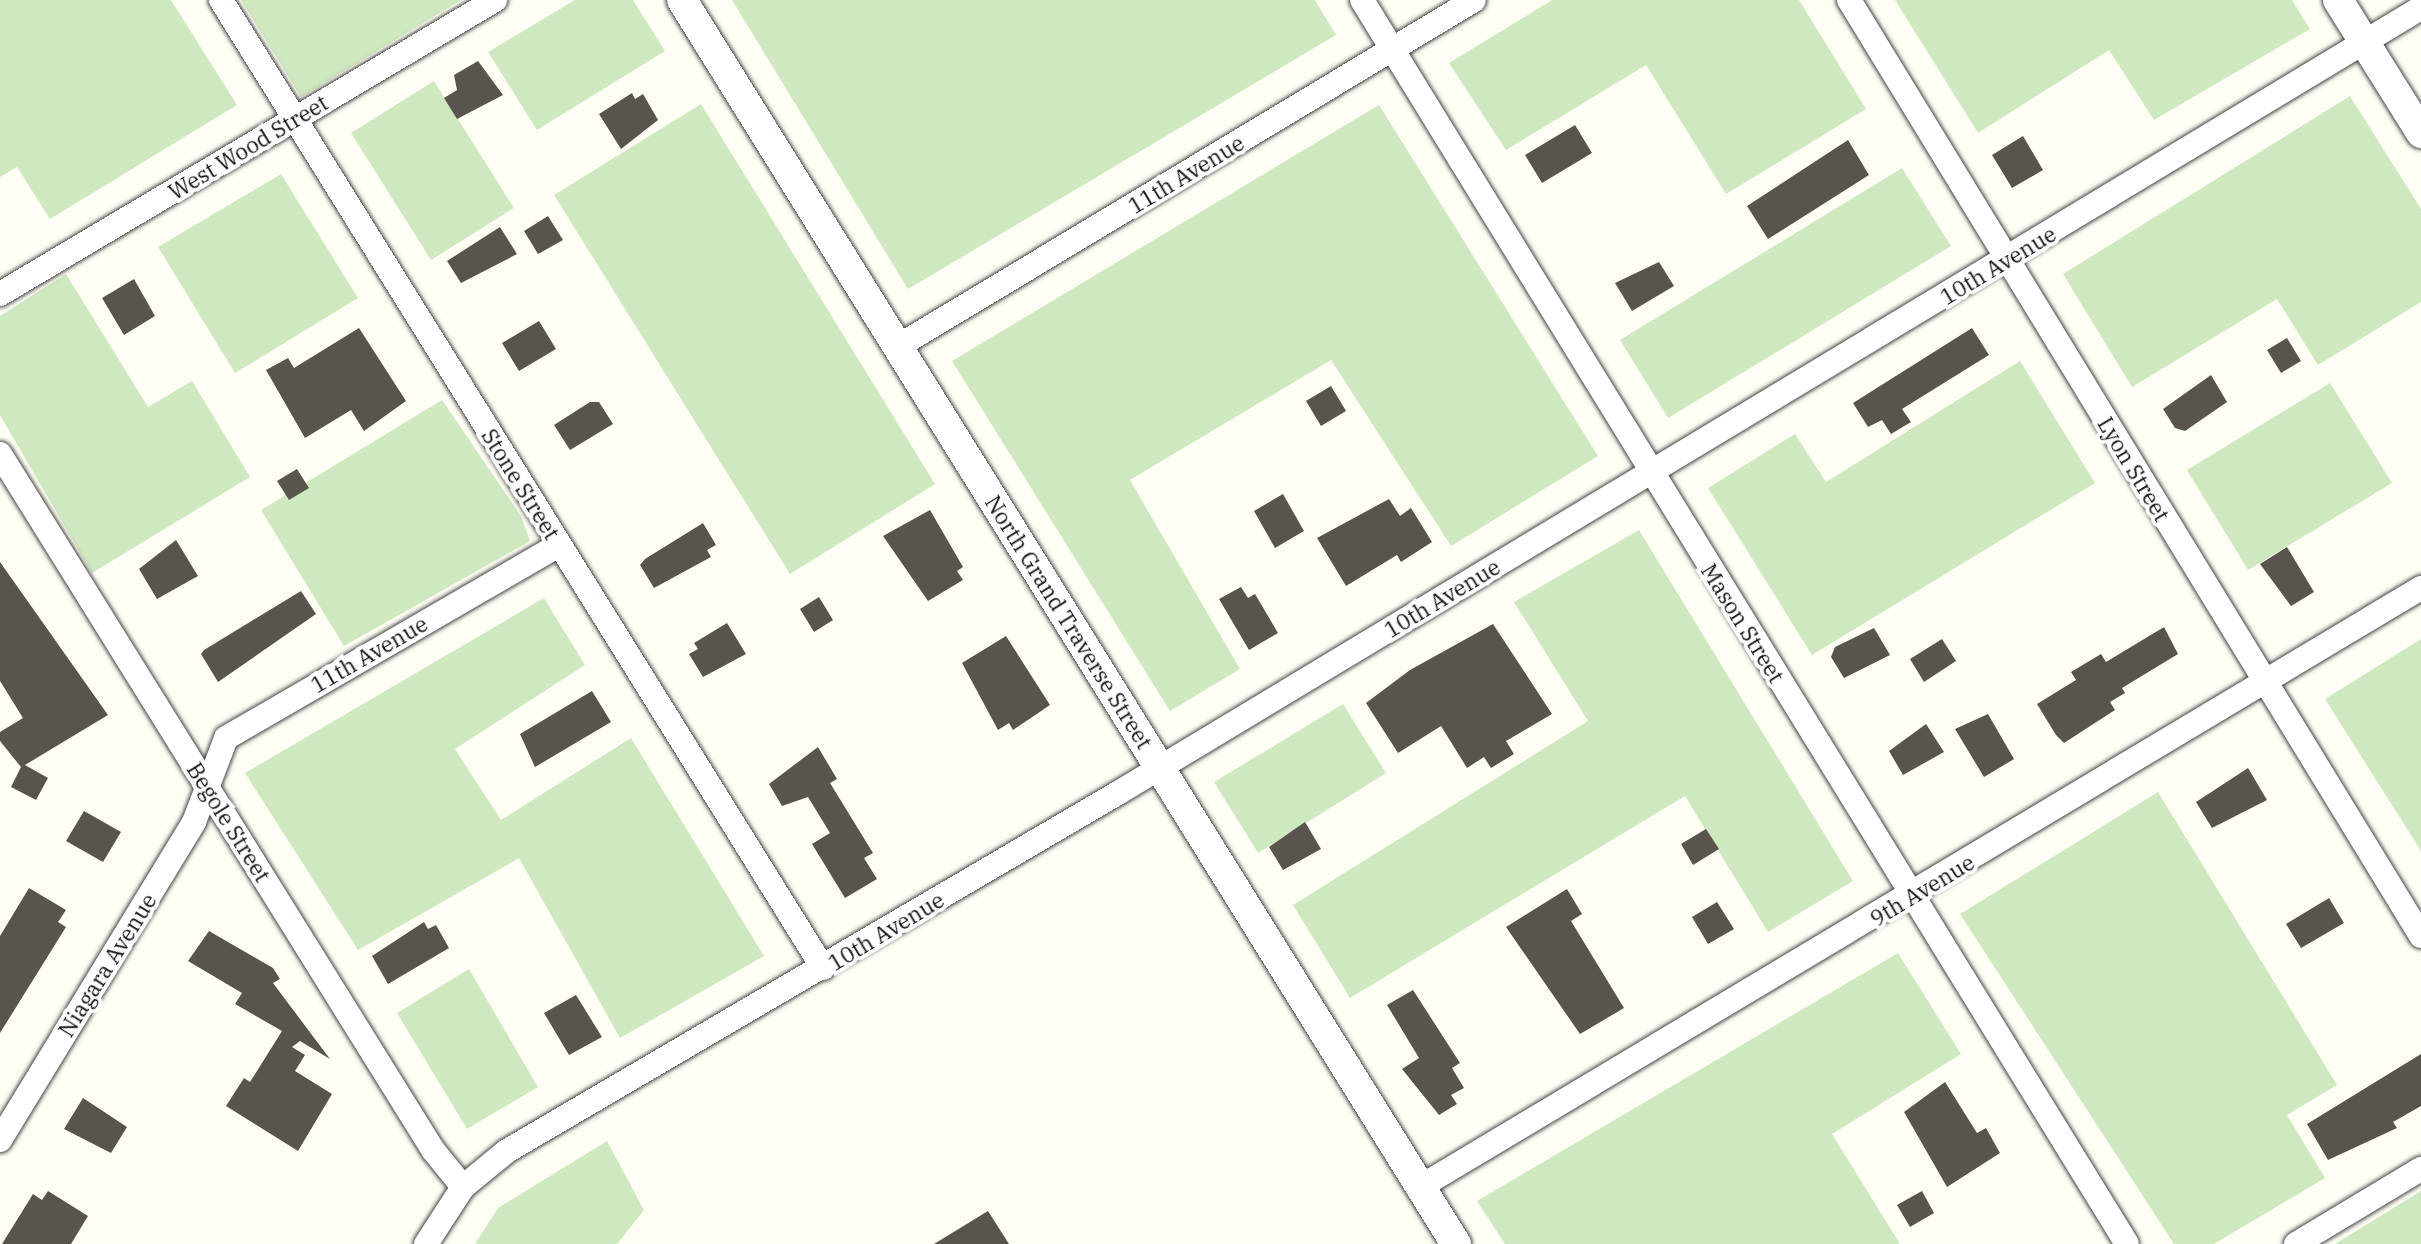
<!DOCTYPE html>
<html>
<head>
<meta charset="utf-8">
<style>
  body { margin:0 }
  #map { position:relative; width:2421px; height:1244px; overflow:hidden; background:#fffef5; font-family:"IBM Plex Serif",serif }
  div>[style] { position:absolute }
  .green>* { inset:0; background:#cee9bf }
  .building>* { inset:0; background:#59544d }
  .roads { filter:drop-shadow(0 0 2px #444) drop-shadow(0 0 2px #444) }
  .minor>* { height:24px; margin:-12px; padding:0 12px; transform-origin:12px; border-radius:12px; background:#fff }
  .tertiary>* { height:30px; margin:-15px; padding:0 15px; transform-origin:15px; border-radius:15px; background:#fff }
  span { translate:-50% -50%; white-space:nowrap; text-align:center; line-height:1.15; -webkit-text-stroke:8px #fff; paint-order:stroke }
  .street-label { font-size:22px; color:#111 }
</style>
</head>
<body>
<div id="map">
  <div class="green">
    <div style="clip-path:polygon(0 0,171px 0,237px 105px,50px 219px,17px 167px,0 177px)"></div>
    <div style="clip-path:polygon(241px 0,461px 0,301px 97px)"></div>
    <div style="clip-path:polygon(575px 0,633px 0,665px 51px,537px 130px,488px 52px)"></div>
    <div style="clip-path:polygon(732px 0,1315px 0,1336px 35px,908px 289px)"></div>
    <div style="clip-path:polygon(1552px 0,1799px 0,1866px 109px,1726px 194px,1646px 65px,1506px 150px,1449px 63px)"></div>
    <div style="clip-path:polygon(1895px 0,2292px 0,2310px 29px,2154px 120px,2109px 50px,1978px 133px)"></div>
    <div style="clip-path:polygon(434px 81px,514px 208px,431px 260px,351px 133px)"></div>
    <div style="clip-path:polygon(2350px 96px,2421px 209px,2421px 302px,2318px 365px,2277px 299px,2132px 387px,2063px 274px)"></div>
    <div style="clip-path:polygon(701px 104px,935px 484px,790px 574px,554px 195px)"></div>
    <div style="clip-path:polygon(1379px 105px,1598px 456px,1451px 546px,1331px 360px,1130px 480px,1240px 669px,1170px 711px,952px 361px)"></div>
    <div style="clip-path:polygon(1902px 168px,1951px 246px,1668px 418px,1620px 340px)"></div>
    <div style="clip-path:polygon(281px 174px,358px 298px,235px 373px,158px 247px)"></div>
    <div style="clip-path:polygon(66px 274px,148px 407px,192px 381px,250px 477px,92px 573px,0 415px,0 316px)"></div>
    <div style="clip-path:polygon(2020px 361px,2095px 483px,1812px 655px,1708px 488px,1795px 434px,1826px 482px)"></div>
    <div style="clip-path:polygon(2330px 383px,2392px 483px,2248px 570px,2187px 470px)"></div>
    <div style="clip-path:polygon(442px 400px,521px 516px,530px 541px,344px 646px,261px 510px)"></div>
    <div style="clip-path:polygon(1639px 530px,1853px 881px,1768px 932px,1685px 796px,1350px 998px,1293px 905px,1588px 721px,1514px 602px)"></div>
    <div style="clip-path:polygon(544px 598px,585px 665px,455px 749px,501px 820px,631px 738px,764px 956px,620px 1038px,519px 858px,358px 950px,245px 773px)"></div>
    <div style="clip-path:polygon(2421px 639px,2421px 851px,2325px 699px)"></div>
    <div style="clip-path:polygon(1343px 704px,1386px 773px,1258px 853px,1214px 782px)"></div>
    <div style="clip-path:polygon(2158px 792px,2337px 1085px,2287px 1115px,2325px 1178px,2214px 1244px,2174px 1244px,1960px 914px)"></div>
    <div style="clip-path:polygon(1898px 953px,1961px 1054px,1832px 1134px,1900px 1244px,1505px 1244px,1477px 1201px)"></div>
    <div style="clip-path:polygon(469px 969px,538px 1087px,467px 1129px,397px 1013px)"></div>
    <div style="clip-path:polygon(607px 1141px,644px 1210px,617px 1244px,475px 1244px,498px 1208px)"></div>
    <div style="clip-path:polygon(2421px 1191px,2421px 1244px,2335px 1244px)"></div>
  </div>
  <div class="building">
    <div style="clip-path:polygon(478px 61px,503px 95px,457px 119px,444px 98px,457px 90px,454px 75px)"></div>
    <div style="clip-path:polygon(632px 93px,635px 99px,643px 94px,658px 120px,621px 149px,599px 114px)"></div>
    <div style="clip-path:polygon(1575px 125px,1592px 153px,1542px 183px,1525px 155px)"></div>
    <div style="clip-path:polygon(2023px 136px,2043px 170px,2012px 188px,1992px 155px)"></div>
    <div style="clip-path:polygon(1848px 140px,1869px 175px,1768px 239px,1747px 206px)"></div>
    <div style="clip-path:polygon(548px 216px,563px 240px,538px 254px,524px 231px)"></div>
    <div style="clip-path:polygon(500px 227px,517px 254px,461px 283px,447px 261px)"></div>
    <div style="clip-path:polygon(1659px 262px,1674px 286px,1632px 311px,1615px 283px)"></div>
    <div style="clip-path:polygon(134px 279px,155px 316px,124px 335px,102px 298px)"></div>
    <div style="clip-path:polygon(539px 321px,556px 349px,519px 371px,502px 343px)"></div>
    <div style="clip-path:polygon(359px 328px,406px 401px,364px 431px,351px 410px,305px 438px,266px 370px,288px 358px,294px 368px)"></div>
    <div style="clip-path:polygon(1972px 328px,1989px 355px,1902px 409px,1911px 422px,1891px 434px,1882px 420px,1868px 427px,1853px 403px)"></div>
    <div style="clip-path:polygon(2287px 338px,2301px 361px,2281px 373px,2267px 350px)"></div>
    <div style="clip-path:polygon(2211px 375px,2227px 402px,2185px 431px,2175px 428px,2163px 409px)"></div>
    <div style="clip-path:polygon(1331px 386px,1346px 411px,1321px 426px,1306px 401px)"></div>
    <div style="clip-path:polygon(590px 402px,599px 402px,613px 424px,570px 450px,554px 425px)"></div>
    <div style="clip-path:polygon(297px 469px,309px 488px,289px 500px,277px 481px)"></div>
    <div style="clip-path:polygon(1283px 494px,1304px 531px,1275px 548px,1254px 511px)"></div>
    <div style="clip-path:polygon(1389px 499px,1400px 516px,1411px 508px,1432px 542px,1401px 562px,1397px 555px,1346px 586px,1317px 538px)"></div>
    <div style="clip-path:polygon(930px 510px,963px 567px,957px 571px,963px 580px,928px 601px,883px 536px)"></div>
    <div style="clip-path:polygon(703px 523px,716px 545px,707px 550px,711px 557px,654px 588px,640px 565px,645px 559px)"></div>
    <div style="clip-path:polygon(176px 540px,198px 576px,157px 599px,139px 569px)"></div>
    <div style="clip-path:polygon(2287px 547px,2314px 592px,2291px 606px,2260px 564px)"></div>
    <div style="clip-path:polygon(0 562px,108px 715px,25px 765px,48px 778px,36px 800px,11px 787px,21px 767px,0 741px,0 732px,23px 718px,0 681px)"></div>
    <div style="clip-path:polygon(1241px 587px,1248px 598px,1255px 594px,1278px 633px,1249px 650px,1219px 599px)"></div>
    <div style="clip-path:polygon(301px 591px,316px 614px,218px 682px,201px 654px,204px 650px)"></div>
    <div style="clip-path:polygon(819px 597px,833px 620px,814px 632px,800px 609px)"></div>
    <div style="clip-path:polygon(727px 623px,746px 654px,703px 677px,689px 654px,698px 649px,694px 643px)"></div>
    <div style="clip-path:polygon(1493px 624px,1552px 714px,1506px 741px,1514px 754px,1491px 768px,1484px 757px,1467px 768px,1441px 726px,1398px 753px,1366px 703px,1410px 670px)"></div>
    <div style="clip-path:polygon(2164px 627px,2178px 654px,2122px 688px,2125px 693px,2110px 702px,2115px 710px,2064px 743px,2056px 735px,2037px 704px,2076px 680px,2071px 672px,2101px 654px,2106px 662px)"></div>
    <div style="clip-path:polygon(1874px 628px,1890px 655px,1844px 678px,1831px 657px,1835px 647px)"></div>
    <div style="clip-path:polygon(1006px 636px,1050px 705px,1013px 730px,1009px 723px,998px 730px,962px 663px)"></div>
    <div style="clip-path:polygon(1942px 639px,1956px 661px,1924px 682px,1910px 659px)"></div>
    <div style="clip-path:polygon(592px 691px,611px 722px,535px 767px,520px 734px)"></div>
    <div style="clip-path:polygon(1988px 714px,2014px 759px,1984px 777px,1955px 729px)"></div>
    <div style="clip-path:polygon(1926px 724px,1944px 752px,1903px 775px,1889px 751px)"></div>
    <div style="clip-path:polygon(818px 747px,837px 779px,830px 783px,873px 853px,864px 858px,877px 879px,845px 898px,812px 844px,830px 833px,808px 797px,782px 806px,769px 784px)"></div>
    <div style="clip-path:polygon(2248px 768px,2267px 800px,2212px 828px,2196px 802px)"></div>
    <div style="clip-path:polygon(84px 811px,121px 832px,103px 862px,66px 841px)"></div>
    <div style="clip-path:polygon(1305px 822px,1321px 849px,1283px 870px,1269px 847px)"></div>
    <div style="clip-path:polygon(1706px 829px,1719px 849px,1693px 865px,1681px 844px)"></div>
    <div style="clip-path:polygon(29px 888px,66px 910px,58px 922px,66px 927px,0 1033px,0 936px)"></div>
    <div style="clip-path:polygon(1567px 889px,1582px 914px,1571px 921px,1624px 1008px,1580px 1034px,1506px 927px)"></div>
    <div style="clip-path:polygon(2329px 898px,2344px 923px,2301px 948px,2286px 924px)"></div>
    <div style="clip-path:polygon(1717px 902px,1734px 929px,1708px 944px,1692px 917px)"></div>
    <div style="clip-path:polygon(424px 922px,428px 929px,436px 925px,449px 948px,388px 984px,372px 956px)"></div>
    <div style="clip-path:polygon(209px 931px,273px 968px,280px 979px,273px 983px,330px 1059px,300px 1041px,292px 1047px,305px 1055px,295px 1071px,332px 1094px,298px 1151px,226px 1106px,244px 1078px,250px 1082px,282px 1031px,235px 1004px,242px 993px,188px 961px)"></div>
    <div style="clip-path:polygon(1413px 990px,1460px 1063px,1452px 1068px,1464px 1088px,1451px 1095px,1457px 1104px,1439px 1115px,1402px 1069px,1419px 1058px,1387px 1005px)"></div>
    <div style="clip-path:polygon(576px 995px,602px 1037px,569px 1055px,544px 1013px)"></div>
    <div style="clip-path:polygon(2421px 1054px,2421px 1106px,2393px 1122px,2397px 1128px,2328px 1160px,2307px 1124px)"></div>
    <div style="clip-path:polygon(1945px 1082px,1977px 1133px,1986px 1128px,2000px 1153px,1947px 1187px,1904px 1112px)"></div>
    <div style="clip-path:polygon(83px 1098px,127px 1127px,111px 1153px,64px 1129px)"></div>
    <div style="clip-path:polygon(48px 1191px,88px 1216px,71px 1244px,2px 1244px,33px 1194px,42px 1200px)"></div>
    <div style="clip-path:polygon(1922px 1191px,1934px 1213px,1910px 1227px,1897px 1205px)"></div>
    <div style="clip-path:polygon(988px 1211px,1009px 1244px,934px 1244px)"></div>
  </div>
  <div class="roads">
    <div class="minor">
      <div style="left:221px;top:0;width:1140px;rotate:58.12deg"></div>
      <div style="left:1362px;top:0;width:1460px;rotate:58.41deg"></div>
      <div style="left:1849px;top:0;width:1097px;rotate:58.57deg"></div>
      <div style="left:0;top:294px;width:576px;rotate:-30.71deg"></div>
      <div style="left:897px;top:347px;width:673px;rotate:-31.02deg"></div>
      <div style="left:0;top:454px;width:820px;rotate:58.11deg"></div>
      <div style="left:433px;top:1150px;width:48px;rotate:51deg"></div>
      <div style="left:0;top:1140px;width:373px;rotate:-58.6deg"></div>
      <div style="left:194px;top:822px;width:90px;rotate:-69.1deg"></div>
      <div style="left:226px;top:738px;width:385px;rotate:-30.1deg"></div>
      <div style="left:1420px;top:1187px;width:1167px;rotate:-30.9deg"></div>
      <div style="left:426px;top:1244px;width:68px;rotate:-57deg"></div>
      <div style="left:463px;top:1187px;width:57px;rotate:-39.3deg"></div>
      <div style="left:507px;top:1151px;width:708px;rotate:-30.37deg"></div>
      <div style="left:1118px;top:793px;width:1521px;rotate:-31.07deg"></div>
      <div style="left:2296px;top:1244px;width:146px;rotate:-31deg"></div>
    </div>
    <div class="tertiary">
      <div style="left:682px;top:0;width:1465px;rotate:58.11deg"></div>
      <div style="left:2338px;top:0;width:157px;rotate:58deg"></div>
    </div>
  </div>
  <div class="street-label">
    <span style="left:248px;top:147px;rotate:-31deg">West Wood Street</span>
    <span style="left:1186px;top:174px;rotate:-31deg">11th Avenue</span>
    <span style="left:1998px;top:265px;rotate:-31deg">10th Avenue</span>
    <span style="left:2134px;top:469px;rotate:59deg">Lyon Street</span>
    <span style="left:521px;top:484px;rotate:58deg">Stone Street</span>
    <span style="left:1442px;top:598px;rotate:-31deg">10th Avenue</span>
    <span style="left:1069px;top:622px;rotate:58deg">North Grand Traverse Street</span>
    <span style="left:1743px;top:623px;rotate:58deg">Mason Street</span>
    <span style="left:369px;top:654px;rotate:-30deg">11th Avenue</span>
    <span style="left:229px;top:822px;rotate:58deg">Begole Street</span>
    <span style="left:1922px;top:890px;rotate:-31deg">9th Avenue</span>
    <span style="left:886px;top:931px;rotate:-31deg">10th Avenue</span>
    <span style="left:107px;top:965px;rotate:-58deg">Niagara Avenue</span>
  </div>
</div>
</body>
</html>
